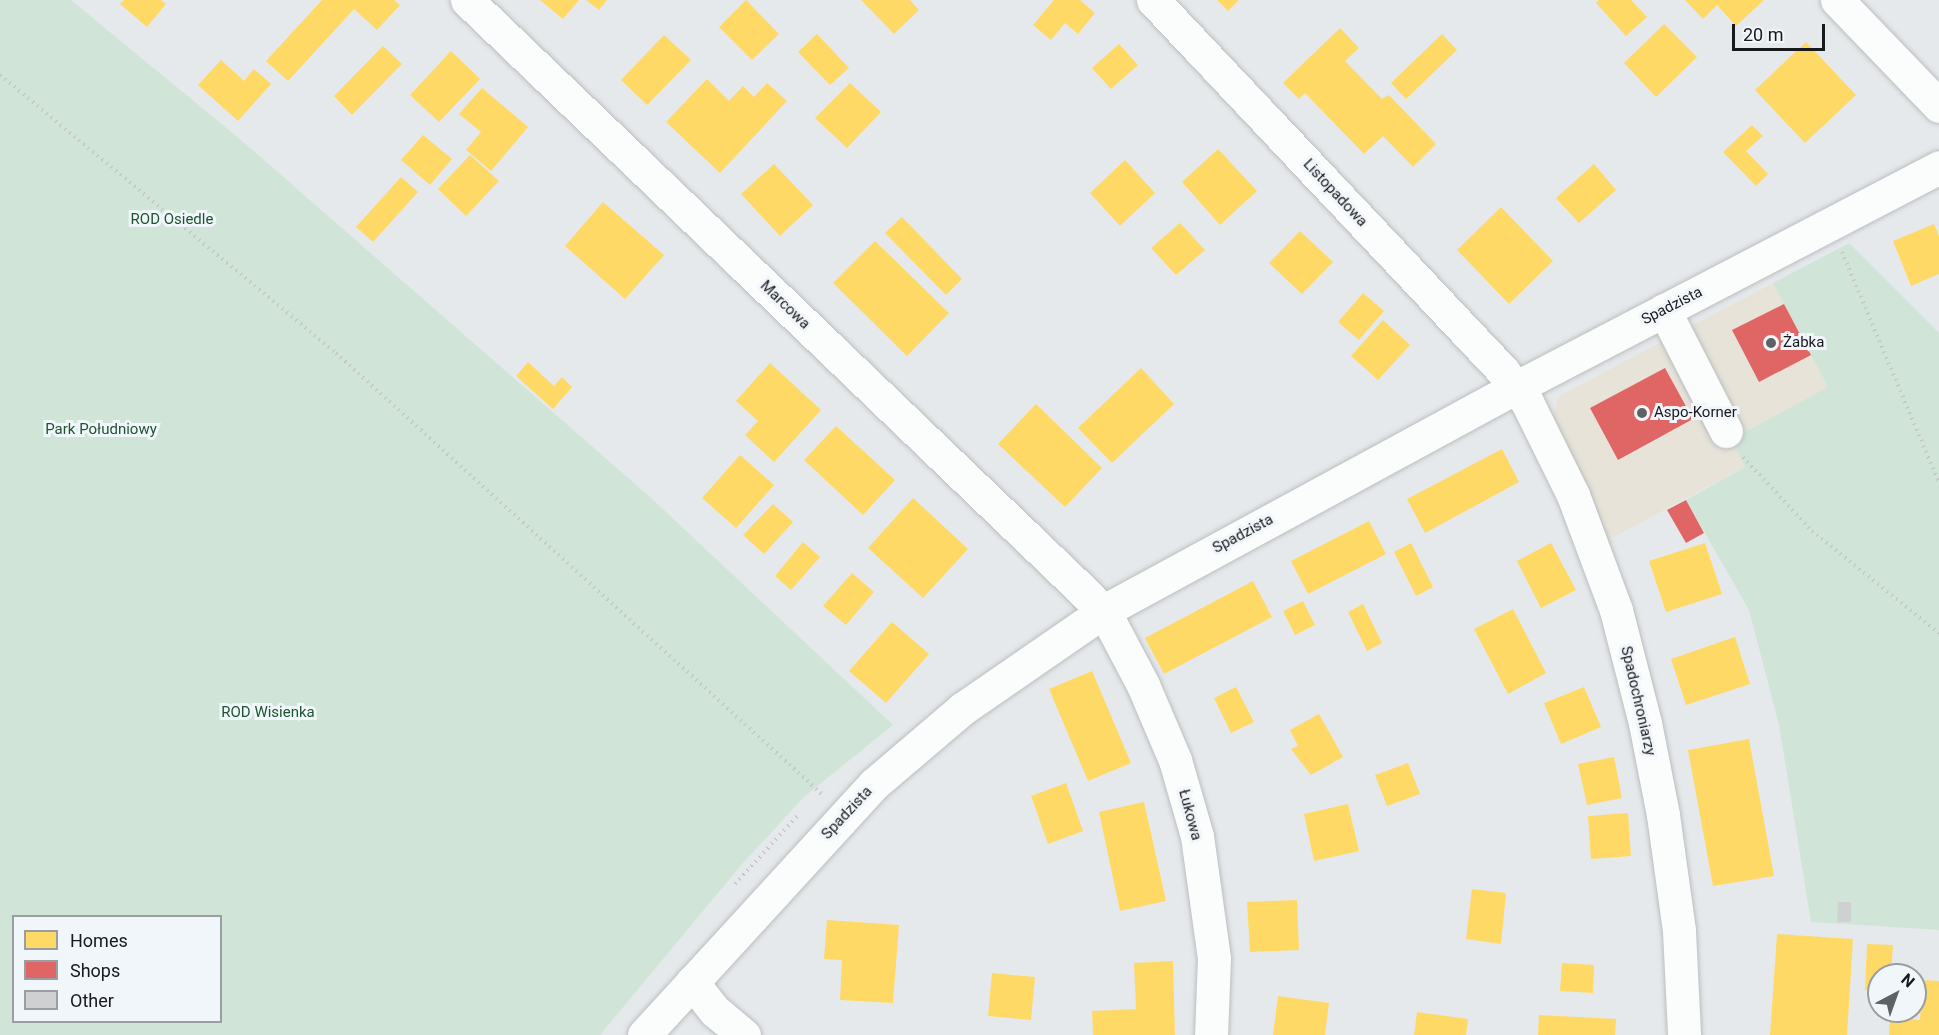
<!DOCTYPE html>
<html>
<head>
<meta charset="utf-8">
<style>
  body { margin:0 }
  #map { position:relative; width:1939px; height:1035px; overflow:hidden; background:#e6e9ec; font-family:Roboto,sans-serif }
  div>[style] { position:absolute }
  .commercial>* { inset:0; background:#e7e3d9 }
  .green>* { inset:0; background:#d1e4d8 }
  .homes>* { inset:0; background:#ffd966 }
  .shops>* { inset:0; background:#e06666 }
  .building>* { inset:0; background:#ced0d2 }
  .path>* { height:4px; margin-top:-2px; transform-origin:0; background:repeating-linear-gradient(90deg,#c6c7c8 0 1.5px,transparent 0 6px) }
  .roads { filter:drop-shadow(0 0 2px #bbbebf) drop-shadow(0 0 2px #bbbebf) }
  .minor>* { height:33px; margin:-16.5px; padding:0 16.5px; transform-origin:16.5px; border-radius:16.5px; background:#fbfcfc }
  .dots>* { width:16px; height:16px; translate:-50% -50%; box-sizing:border-box; border:3px solid #f1f6fb; border-radius:50% }
  span { translate:-50% -50%; white-space:nowrap; text-align:center; line-height:1.15; -webkit-text-stroke:6px #f1f6fb; paint-order:stroke }
  .street-label { font-size:15px; color:#17191b }
  .park-label { font-size:15px; color:#1f5431 }
  .poi-label { font-size:15px; color:#17191b }
  .left { translate:0 -50%; text-align:left }
  .legend { position:absolute; left:12px; top:915px; width:210px; height:108px; box-sizing:border-box; background:#f1f6fb; border:2px solid #9a9ea1; margin:0; padding:8px 10px; list-style:none; font-size:18px; color:#17191b }
  .legend li { display:flex; align-items:center; gap:12px; height:30px }
  .legend b { width:30px; border:2px solid #9a9ea1 }
  .north { position:absolute; left:1867px; top:963px; width:60px; height:60px; box-sizing:border-box; background:#f1f6fb; border:2px solid #9a9ea1; border-radius:50%; rotate:41deg; font-size:16px; font-weight:700; line-height:24px; text-align:center; color:#17191b }
  .north::after { content:''; display:block; margin:auto; width:21px; height:27px; background:#5f6264; clip-path:polygon(50% 0,100% 100%,50% 72%,0 100%) }
  .scale { position:absolute; left:1732px; top:24px; width:93px; height:27px; box-sizing:border-box; border:3px solid #17191b; border-top:0; padding-left:8px; font-size:18px; line-height:21px; white-space:nowrap; color:#17191b; -webkit-text-stroke:4px #f1f6fb; paint-order:stroke }
</style>
</head>
<body>
<div id="map">
  <div class="commercial">
    <div style="clip-path:polygon(1773px 283px,1828px 387px,1732px 439px,1745px 467px,1606px 541px,1552px 422px,1559px 396px)"></div>
  </div>
  <div class="green">
    <div style="clip-path:polygon(evenodd,0 0,71px 0,241px 140px,650px 497px,893px 725px,804px 797px,743px 863px,600px 1035px,0 1035px,0 0,220px 916px,220px 1022px,14px 1022px,14px 916px,220px 916px)"></div>
    <div style="clip-path:polygon(1849px 243px,1939px 333px,1939px 930px,1811px 922px,1779px 725px,1749px 610px,1686px 500px,1745px 467px,1732px 439px,1828px 387px,1773px 283px)"></div>
  </div>
  <div class="homes">
    <div style="clip-path:polygon(124px 0,161px 0,166px 4px,147px 27px,120px 4px)"></div>
    <div style="clip-path:polygon(322px 0,394px 0,400px 5px,377px 30px,354px 9px,288px 81px,266px 61px)"></div>
    <div style="clip-path:polygon(540px 0,579px 0,563px 19px)"></div>
    <div style="clip-path:polygon(586px 0,607px 0,599px 10px)"></div>
    <div style="clip-path:polygon(746px 0,779px 34px,752px 60px,719px 27px)"></div>
    <div style="clip-path:polygon(861px 0,910px 0,919px 10px,894px 34px)"></div>
    <div style="clip-path:polygon(1054px 0,1080px 0,1095px 13px,1078px 34px,1065px 23px,1051px 40px,1033px 25px)"></div>
    <div style="clip-path:polygon(1217px 0,1239px 0,1228px 11px)"></div>
    <div style="clip-path:polygon(1599px 0,1631px 0,1647px 17px,1626px 36px,1596px 3px)"></div>
    <div style="clip-path:polygon(1685px 0,1764px 0,1736px 26px,1717px 5px,1703px 19px)"></div>
    <div style="clip-path:polygon(1664px 24px,1697px 57px,1656px 97px,1624px 63px)"></div>
    <div style="clip-path:polygon(1340px 28px,1359px 48px,1345px 61px,1382px 99px,1389px 95px,1436px 144px,1413px 167px,1383px 136px,1364px 154px,1305px 93px,1299px 99px,1283px 83px)"></div>
    <div style="clip-path:polygon(817px 34px,849px 68px,830px 85px,798px 52px)"></div>
    <div style="clip-path:polygon(1442px 34px,1457px 50px,1406px 99px,1391px 83px)"></div>
    <div style="clip-path:polygon(664px 35px,691px 60px,647px 105px,621px 80px)"></div>
    <div style="clip-path:polygon(1806px 42px,1856px 95px,1805px 143px,1755px 90px)"></div>
    <div style="clip-path:polygon(1119px 44px,1138px 65px,1111px 89px,1092px 68px)"></div>
    <div style="clip-path:polygon(383px 46px,402px 64px,352px 115px,334px 96px)"></div>
    <div style="clip-path:polygon(451px 51px,480px 79px,439px 122px,410px 95px)"></div>
    <div style="clip-path:polygon(221px 60px,244px 81px,254px 69px,271px 84px,238px 121px,198px 85px)"></div>
    <div style="clip-path:polygon(707px 79px,729px 101px,743px 86px,754px 97px,767px 83px,787px 101px,720px 173px,666px 122px)"></div>
    <div style="clip-path:polygon(850px 83px,881px 112px,847px 148px,815px 118px)"></div>
    <div style="clip-path:polygon(482px 88px,528px 127px,491px 171px,466px 150px,481px 132px,459px 114px)"></div>
    <div style="clip-path:polygon(1752px 125px,1763px 136px,1746px 151px,1768px 174px,1756px 186px,1723px 152px)"></div>
    <div style="clip-path:polygon(423px 135px,452px 159px,430px 185px,401px 160px)"></div>
    <div style="clip-path:polygon(1218px 149px,1257px 191px,1220px 225px,1182px 182px)"></div>
    <div style="clip-path:polygon(470px 155px,499px 181px,466px 216px,438px 189px)"></div>
    <div style="clip-path:polygon(1125px 160px,1155px 193px,1120px 226px,1090px 193px)"></div>
    <div style="clip-path:polygon(774px 164px,813px 205px,780px 236px,741px 194px)"></div>
    <div style="clip-path:polygon(1594px 164px,1616px 190px,1579px 223px,1556px 198px)"></div>
    <div style="clip-path:polygon(401px 177px,418px 192px,373px 242px,356px 227px)"></div>
    <div style="clip-path:polygon(603px 202px,664px 255px,625px 299px,565px 246px)"></div>
    <div style="clip-path:polygon(1501px 207px,1553px 261px,1509px 304px,1457px 250px)"></div>
    <div style="clip-path:polygon(902px 217px,962px 279px,946px 295px,885px 233px)"></div>
    <div style="clip-path:polygon(1180px 223px,1205px 250px,1176px 275px,1151px 248px)"></div>
    <div style="clip-path:polygon(1934px 224px,1939px 236px,1939px 274px,1911px 286px,1893px 241px)"></div>
    <div style="clip-path:polygon(1300px 231px,1333px 262px,1302px 294px,1269px 263px)"></div>
    <div style="clip-path:polygon(875px 241px,949px 313px,907px 356px,833px 283px)"></div>
    <div style="clip-path:polygon(1363px 293px,1384px 311px,1359px 340px,1338px 322px)"></div>
    <div style="clip-path:polygon(1383px 320px,1410px 345px,1378px 380px,1351px 356px)"></div>
    <div style="clip-path:polygon(528px 362px,554px 386px,562px 377px,572px 387px,553px 409px,516px 376px)"></div>
    <div style="clip-path:polygon(770px 363px,821px 410px,774px 462px,745px 435px,758px 421px,736px 401px)"></div>
    <div style="clip-path:polygon(1141px 368px,1174px 404px,1112px 463px,1078px 428px)"></div>
    <div style="clip-path:polygon(1036px 404px,1102px 468px,1065px 507px,998px 444px)"></div>
    <div style="clip-path:polygon(836px 426px,895px 480px,863px 515px,804px 460px)"></div>
    <div style="clip-path:polygon(1502px 449px,1519px 482px,1425px 533px,1407px 499px)"></div>
    <div style="clip-path:polygon(740px 455px,774px 485px,736px 528px,702px 498px)"></div>
    <div style="clip-path:polygon(913px 498px,968px 549px,923px 598px,868px 548px)"></div>
    <div style="clip-path:polygon(773px 504px,793px 522px,764px 554px,743px 535px)"></div>
    <div style="clip-path:polygon(1369px 521px,1386px 554px,1308px 594px,1291px 561px)"></div>
    <div style="clip-path:polygon(803px 542px,820px 557px,791px 590px,775px 576px)"></div>
    <div style="clip-path:polygon(1411px 543px,1433px 587px,1416px 596px,1394px 552px)"></div>
    <div style="clip-path:polygon(1551px 543px,1576px 590px,1541px 608px,1517px 561px)"></div>
    <div style="clip-path:polygon(1705px 543px,1722px 594px,1666px 612px,1649px 561px)"></div>
    <div style="clip-path:polygon(852px 573px,874px 592px,846px 625px,823px 606px)"></div>
    <div style="clip-path:polygon(1253px 581px,1272px 617px,1164px 674px,1145px 638px)"></div>
    <div style="clip-path:polygon(1303px 601px,1315px 625px,1295px 635px,1283px 611px)"></div>
    <div style="clip-path:polygon(1363px 604px,1382px 643px,1367px 651px,1348px 612px)"></div>
    <div style="clip-path:polygon(1513px 609px,1546px 673px,1508px 694px,1474px 629px)"></div>
    <div style="clip-path:polygon(892px 622px,929px 654px,886px 703px,849px 671px)"></div>
    <div style="clip-path:polygon(1735px 637px,1750px 684px,1686px 705px,1671px 659px)"></div>
    <div style="clip-path:polygon(1092px 671px,1131px 763px,1088px 781px,1049px 689px)"></div>
    <div style="clip-path:polygon(1236px 687px,1254px 722px,1231px 733px,1214px 698px)"></div>
    <div style="clip-path:polygon(1584px 687px,1601px 727px,1561px 744px,1544px 703px)"></div>
    <div style="clip-path:polygon(1319px 714px,1343px 757px,1311px 775px,1291px 749px,1298px 746px,1290px 730px)"></div>
    <div style="clip-path:polygon(1749px 739px,1774px 876px,1713px 886px,1688px 750px)"></div>
    <div style="clip-path:polygon(1614px 757px,1622px 798px,1587px 805px,1578px 764px)"></div>
    <div style="clip-path:polygon(1408px 763px,1420px 794px,1387px 806px,1375px 775px)"></div>
    <div style="clip-path:polygon(1066px 783px,1083px 831px,1048px 844px,1031px 796px)"></div>
    <div style="clip-path:polygon(1144px 802px,1166px 901px,1120px 911px,1099px 812px)"></div>
    <div style="clip-path:polygon(1348px 804px,1359px 851px,1314px 861px,1304px 814px)"></div>
    <div style="clip-path:polygon(1628px 813px,1631px 856px,1591px 859px,1588px 816px)"></div>
    <div style="clip-path:polygon(1472px 889px,1506px 893px,1501px 944px,1466px 939px)"></div>
    <div style="clip-path:polygon(1297px 900px,1299px 950px,1250px 952px,1247px 902px)"></div>
    <div style="clip-path:polygon(827px 920px,899px 925px,893px 1003px,840px 1000px,842px 960px,824px 959px)"></div>
    <div style="clip-path:polygon(1777px 934px,1853px 939px,1847px 1035px,1770px 1035px)"></div>
    <div style="clip-path:polygon(1867px 944px,1893px 945px,1891px 975px,1879px 975px,1879px 991px,1865px 990px)"></div>
    <div style="clip-path:polygon(1173px 961px,1175px 1035px,1093px 1035px,1092px 1011px,1136px 1009px,1134px 963px)"></div>
    <div style="clip-path:polygon(1562px 963px,1594px 965px,1593px 993px,1560px 991px)"></div>
    <div style="clip-path:polygon(992px 973px,1035px 977px,1031px 1020px,988px 1016px)"></div>
    <div style="clip-path:polygon(1922px 980px,1939px 981px,1939px 1035px,1889px 1035px,1890px 1018px,1920px 1020px)"></div>
    <div style="clip-path:polygon(1278px 996px,1329px 1003px,1325px 1035px,1273px 1035px)"></div>
    <div style="clip-path:polygon(1417px 1012px,1468px 1019px,1466px 1035px,1414px 1035px)"></div>
    <div style="clip-path:polygon(1539px 1015px,1616px 1019px,1615px 1035px,1538px 1035px)"></div>
  </div>
  <div class="shops">
    <div style="clip-path:polygon(1784px 304px,1811px 355px,1759px 382px,1732px 330px)"></div>
    <div style="clip-path:polygon(1665px 368px,1693px 419px,1618px 460px,1590px 408px)"></div>
    <div style="clip-path:polygon(1686px 500px,1704px 533px,1686px 543px,1667px 510px)"></div>
  </div>
  <div class="building">
    <div style="clip-path:polygon(1838px 902px,1851px 902px,1851px 922px,1837px 922px)"></div>
  </div>
  <div class="path">
    <div style="left:0;top:75px;width:436px;rotate:39.6deg"></div>
    <div style="left:336px;top:353px;width:658px;rotate:42.23deg"></div>
    <div style="left:1842px;top:252px;width:251px;rotate:67.2deg"></div>
    <div style="left:1743px;top:457px;width:101px;rotate:47deg"></div>
    <div style="left:1812px;top:531px;width:163px;rotate:38.8deg"></div>
    <div style="left:735px;top:884px;width:95px;rotate:-47.6deg"></div>
  </div>
  <div class="roads">
    <div class="minor">
      <div style="left:467px;top:0;width:883px;rotate:43.81deg"></div>
      <div style="left:1104px;top:611px;width:84px;rotate:62.2deg"></div>
      <div style="left:1143px;top:685px;width:82px;rotate:66.9deg"></div>
      <div style="left:1175px;top:760px;width:79px;rotate:73.9deg"></div>
      <div style="left:1197px;top:836px;width:123px;rotate:82.1deg"></div>
      <div style="left:1214px;top:958px;width:77px;rotate:92.2deg"></div>
      <div style="left:1153px;top:0;width:509px;rotate:46.67deg"></div>
      <div style="left:1502px;top:370px;width:41px;rotate:52deg"></div>
      <div style="left:1527px;top:402px;width:104px;rotate:63.7deg"></div>
      <div style="left:1573px;top:495px;width:123px;rotate:69.5deg"></div>
      <div style="left:1616px;top:610px;width:117px;rotate:75.6deg"></div>
      <div style="left:1645px;top:723px;width:94px;rotate:78.9deg"></div>
      <div style="left:1663px;top:815px;width:117px;rotate:82.1deg"></div>
      <div style="left:1679px;top:931px;width:104px;rotate:87.2deg"></div>
      <div style="left:1837px;top:0;width:147px;rotate:46.1deg"></div>
      <div style="left:1664px;top:310px;width:136px;rotate:62.9deg"></div>
      <div style="left:692px;top:982px;width:37px;rotate:52deg"></div>
      <div style="left:715px;top:1011px;width:38px;rotate:40deg"></div>
      <div style="left:644px;top:1035px;width:340px;rotate:-47.5deg"></div>
      <div style="left:874px;top:784px;width:116px;rotate:-40.4deg"></div>
      <div style="left:962px;top:709px;width:173px;rotate:-34.6deg"></div>
      <div style="left:1104px;top:611px;width:470px;rotate:-28.5deg"></div>
      <div style="left:1517px;top:387px;width:476px;rotate:-27.5deg"></div>
    </div>
  </div>
  <div class="dots">
    <div style="left:1771px;top:343px;background:#5f6264"></div>
    <div style="left:1642px;top:413px;background:#5f6264"></div>
  </div>
  <div class="street-label">
    <span style="left:1335px;top:193px;rotate:47deg">Listopadowa</span>
    <span style="left:785px;top:305px;rotate:44deg">Marcowa</span>
    <span style="left:1672px;top:306px;rotate:-27deg">Spadzista</span>
    <span style="left:1243px;top:534px;rotate:-28deg">Spadzista</span>
    <span style="left:1638px;top:701px;rotate:77deg">Spadochroniarzy</span>
    <span style="left:847px;top:813px;rotate:-47deg">Spadzista</span>
    <span style="left:1190px;top:815px;rotate:75deg">Łukowa</span>
  </div>
  <div class="park-label">
    <span style="left:172px;top:220px">ROD Osiedle</span>
    <span style="left:101px;top:430px">Park Południowy</span>
    <span style="left:268px;top:713px">ROD Wisienka</span>
  </div>
  <div class="poi-label">
    <span class="left" style="left:1783px;top:343px">Żabka</span>
    <span class="left" style="left:1654px;top:413px">Aspo-Korner</span>
  </div>
  <ul class="legend">
  <li><b style="height:16px;background:#ffd966"></b>Homes</li>
  <li><b style="height:16px;background:#e06666"></b>Shops</li>
  <li><b style="height:16px;background:#ced0d2"></b>Other</li>
  </ul>
  <div class="north">N</div>
  <div class="scale">20 m</div>
</div>
</body>
</html>
